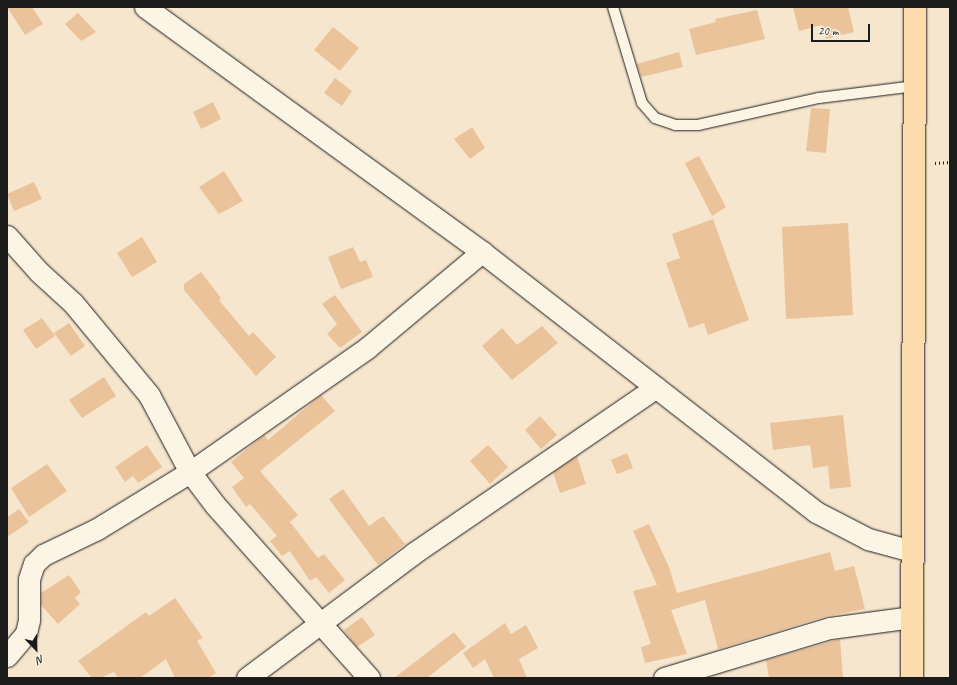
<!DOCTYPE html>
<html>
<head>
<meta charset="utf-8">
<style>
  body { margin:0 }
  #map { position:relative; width:957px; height:685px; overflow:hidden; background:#f7e6ce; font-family:Caveat,sans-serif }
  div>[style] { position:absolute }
  .building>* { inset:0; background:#eac39a }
  .path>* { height:2.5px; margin-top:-1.25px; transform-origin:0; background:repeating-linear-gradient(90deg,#1c1c1c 0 1px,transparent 0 4px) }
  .roads { filter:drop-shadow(0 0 1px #1c1c1c) drop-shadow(0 0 1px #1c1c1c) }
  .lane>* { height:10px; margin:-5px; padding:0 5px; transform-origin:5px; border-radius:5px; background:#fcf5e5 }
  .street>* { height:21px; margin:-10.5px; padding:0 10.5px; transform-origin:10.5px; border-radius:10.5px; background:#fcf5e5 }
  .primary>* { height:22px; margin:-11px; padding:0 11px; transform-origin:11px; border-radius:11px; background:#fcdcac }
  span { translate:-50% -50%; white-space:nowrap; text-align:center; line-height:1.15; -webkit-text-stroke:4px #fcf5e5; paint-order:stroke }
  .frame { position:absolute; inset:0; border:8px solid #1c1c1c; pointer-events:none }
  .north { position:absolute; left:16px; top:629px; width:40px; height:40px; -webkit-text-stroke:3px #fcf5e5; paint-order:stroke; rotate:157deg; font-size:11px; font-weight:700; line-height:16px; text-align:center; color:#1c1c1c }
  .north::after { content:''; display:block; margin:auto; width:14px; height:18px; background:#1c1c1c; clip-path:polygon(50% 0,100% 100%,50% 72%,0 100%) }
  .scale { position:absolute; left:811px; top:24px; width:59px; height:18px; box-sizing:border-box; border:2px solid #1c1c1c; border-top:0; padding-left:5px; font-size:12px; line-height:14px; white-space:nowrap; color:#1c1c1c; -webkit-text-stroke:3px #fcf5e5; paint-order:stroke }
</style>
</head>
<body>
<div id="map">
  <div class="building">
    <div style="clip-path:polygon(7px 7px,32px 7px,43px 24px,25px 35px)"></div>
    <div style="clip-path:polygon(793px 7px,848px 7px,854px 32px,826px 39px,822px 25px,799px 31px)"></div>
    <div style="clip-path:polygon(757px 10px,765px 39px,696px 55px,689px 29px,716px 22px,715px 19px)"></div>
    <div style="clip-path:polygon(78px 13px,96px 32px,81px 41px,65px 24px)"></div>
    <div style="clip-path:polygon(333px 27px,359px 48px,340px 71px,314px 50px)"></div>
    <div style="clip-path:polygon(679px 52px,683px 67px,641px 77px,637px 64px)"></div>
    <div style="clip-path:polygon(335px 78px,352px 91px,342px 106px,324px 93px)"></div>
    <div style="clip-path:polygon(213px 102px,221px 119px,201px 129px,193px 112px)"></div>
    <div style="clip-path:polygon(811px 108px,830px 109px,826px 153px,806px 151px)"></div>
    <div style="clip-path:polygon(472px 127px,485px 148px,470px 159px,454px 139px)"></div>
    <div style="clip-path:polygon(699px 156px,726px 207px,712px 216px,685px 163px)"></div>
    <div style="clip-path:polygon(224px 171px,243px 201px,219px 214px,199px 187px)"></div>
    <div style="clip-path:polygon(34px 182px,42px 199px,14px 211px,7px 194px)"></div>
    <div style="clip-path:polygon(713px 219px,749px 320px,708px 335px,704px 323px,689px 328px,666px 263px,680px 258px,672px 234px)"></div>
    <div style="clip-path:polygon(848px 223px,853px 315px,786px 319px,782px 227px)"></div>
    <div style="clip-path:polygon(142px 237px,157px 262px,132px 277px,117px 253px)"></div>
    <div style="clip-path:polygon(353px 247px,360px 262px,366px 260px,373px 277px,341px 289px,328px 257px)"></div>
    <div style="clip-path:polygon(201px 272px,221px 298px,219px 300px,249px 336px,253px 332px,276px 357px,256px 376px,184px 290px,184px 284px)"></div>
    <div style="clip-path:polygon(335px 295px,362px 332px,340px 348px,327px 334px,337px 324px,322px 304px)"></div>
    <div style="clip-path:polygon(42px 318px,55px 336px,36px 349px,23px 330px)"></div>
    <div style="clip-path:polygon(69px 323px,85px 346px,71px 356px,54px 333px)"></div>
    <div style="clip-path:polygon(542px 326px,558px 343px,512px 380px,482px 346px,502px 328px,517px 345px)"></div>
    <div style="clip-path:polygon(104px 377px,116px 396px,82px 418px,69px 400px)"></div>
    <div style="clip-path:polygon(321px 395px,335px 411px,260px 471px,298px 515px,290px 522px,318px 558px,324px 554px,345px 580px,329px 593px,316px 577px,310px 581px,290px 551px,282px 556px,270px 541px,277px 536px,250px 504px,246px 507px,232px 487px,244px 478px,231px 462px,264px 435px,268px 440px)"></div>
    <div style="clip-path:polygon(843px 415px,851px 487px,830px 489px,828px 466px,813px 468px,810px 445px,773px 450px,770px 423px)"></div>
    <div style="clip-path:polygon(540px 416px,557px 435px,541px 449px,525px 430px)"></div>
    <div style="clip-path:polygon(147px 445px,162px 467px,138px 483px,133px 476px,125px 482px,115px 467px)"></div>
    <div style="clip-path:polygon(488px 445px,508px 467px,490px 484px,470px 461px)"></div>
    <div style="clip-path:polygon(627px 453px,633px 468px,617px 474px,611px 460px)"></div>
    <div style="clip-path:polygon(577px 456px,586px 484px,560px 493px,553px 472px)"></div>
    <div style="clip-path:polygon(47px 464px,67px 491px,29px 517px,11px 488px)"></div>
    <div style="clip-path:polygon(343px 489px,369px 526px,383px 516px,405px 544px,378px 565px,329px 499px)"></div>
    <div style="clip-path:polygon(19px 509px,29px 522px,7px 537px,7px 517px)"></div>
    <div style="clip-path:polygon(649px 524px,669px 567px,677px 593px,830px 552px,835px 571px,854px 566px,865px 609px,827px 616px,718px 649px,705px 600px,671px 610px,687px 654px,645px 663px,641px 647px,651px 644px,633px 591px,657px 585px,633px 531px)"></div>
    <div style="clip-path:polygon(69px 575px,81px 592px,75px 598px,80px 604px,58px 624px,41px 605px,41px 593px)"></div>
    <div style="clip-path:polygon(175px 598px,203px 638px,197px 641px,216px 673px,208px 678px,175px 678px,166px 659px,140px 678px,118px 678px,114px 672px,100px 678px,92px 678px,78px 661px,146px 612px,149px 616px)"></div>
    <div style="clip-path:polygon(362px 617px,375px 635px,357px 647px,344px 630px)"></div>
    <div style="clip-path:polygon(505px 623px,511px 634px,526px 625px,538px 648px,519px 659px,527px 678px,494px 678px,485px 659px,473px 668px,463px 653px)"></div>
    <div style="clip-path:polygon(454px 632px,466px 647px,427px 678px,394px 678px)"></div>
    <div style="clip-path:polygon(840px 639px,843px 678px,769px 678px,766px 660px)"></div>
  </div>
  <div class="path">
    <div style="left:935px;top:163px;width:15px;rotate:-4deg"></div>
  </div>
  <div class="roads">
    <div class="lane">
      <div style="left:613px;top:7px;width:100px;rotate:73.2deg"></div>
      <div style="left:642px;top:103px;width:20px;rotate:49deg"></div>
      <div style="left:655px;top:118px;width:21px;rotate:19deg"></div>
      <div style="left:675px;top:125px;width:23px"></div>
      <div style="left:698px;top:125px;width:124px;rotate:-12.6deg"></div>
      <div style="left:819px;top:98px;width:97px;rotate:-7.1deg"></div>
    </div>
    <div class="street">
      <div style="left:145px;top:7px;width:417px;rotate:36deg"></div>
      <div style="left:482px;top:252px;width:423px;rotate:37.9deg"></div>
      <div style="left:816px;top:512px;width:59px;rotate:27.4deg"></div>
      <div style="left:868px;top:539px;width:46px;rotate:15.3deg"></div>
      <div style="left:7px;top:236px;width:48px;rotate:48.4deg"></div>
      <div style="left:39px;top:272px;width:46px;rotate:42.4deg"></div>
      <div style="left:73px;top:303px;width:119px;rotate:50.4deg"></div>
      <div style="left:149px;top:395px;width:87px;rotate:62deg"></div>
      <div style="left:190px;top:472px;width:41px;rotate:52.9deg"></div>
      <div style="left:215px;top:505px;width:232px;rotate:48.3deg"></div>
      <div style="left:7px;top:656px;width:30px;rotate:-50deg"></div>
      <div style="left:26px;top:633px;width:13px;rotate:-77deg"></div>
      <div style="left:29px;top:620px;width:41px;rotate:-90deg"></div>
      <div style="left:29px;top:579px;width:16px;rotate:-72deg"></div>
      <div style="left:34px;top:564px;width:13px;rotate:-45deg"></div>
      <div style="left:43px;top:555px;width:60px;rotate:-25.7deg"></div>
      <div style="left:97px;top:529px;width:109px;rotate:-31.5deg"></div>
      <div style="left:190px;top:472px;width:216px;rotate:-35deg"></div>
      <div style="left:367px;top:348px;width:150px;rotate:-39.9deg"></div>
      <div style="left:247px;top:678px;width:209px;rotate:-36.8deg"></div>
      <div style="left:414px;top:553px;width:293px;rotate:-34.4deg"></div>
      <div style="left:664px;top:678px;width:173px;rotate:-16.8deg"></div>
      <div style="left:830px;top:628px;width:83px;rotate:-7.6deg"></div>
    </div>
    <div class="primary">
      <div style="left:912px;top:678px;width:671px;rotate:-89.74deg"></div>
    </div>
  </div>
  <div class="frame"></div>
  <div class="north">N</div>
  <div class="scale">20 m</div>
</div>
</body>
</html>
